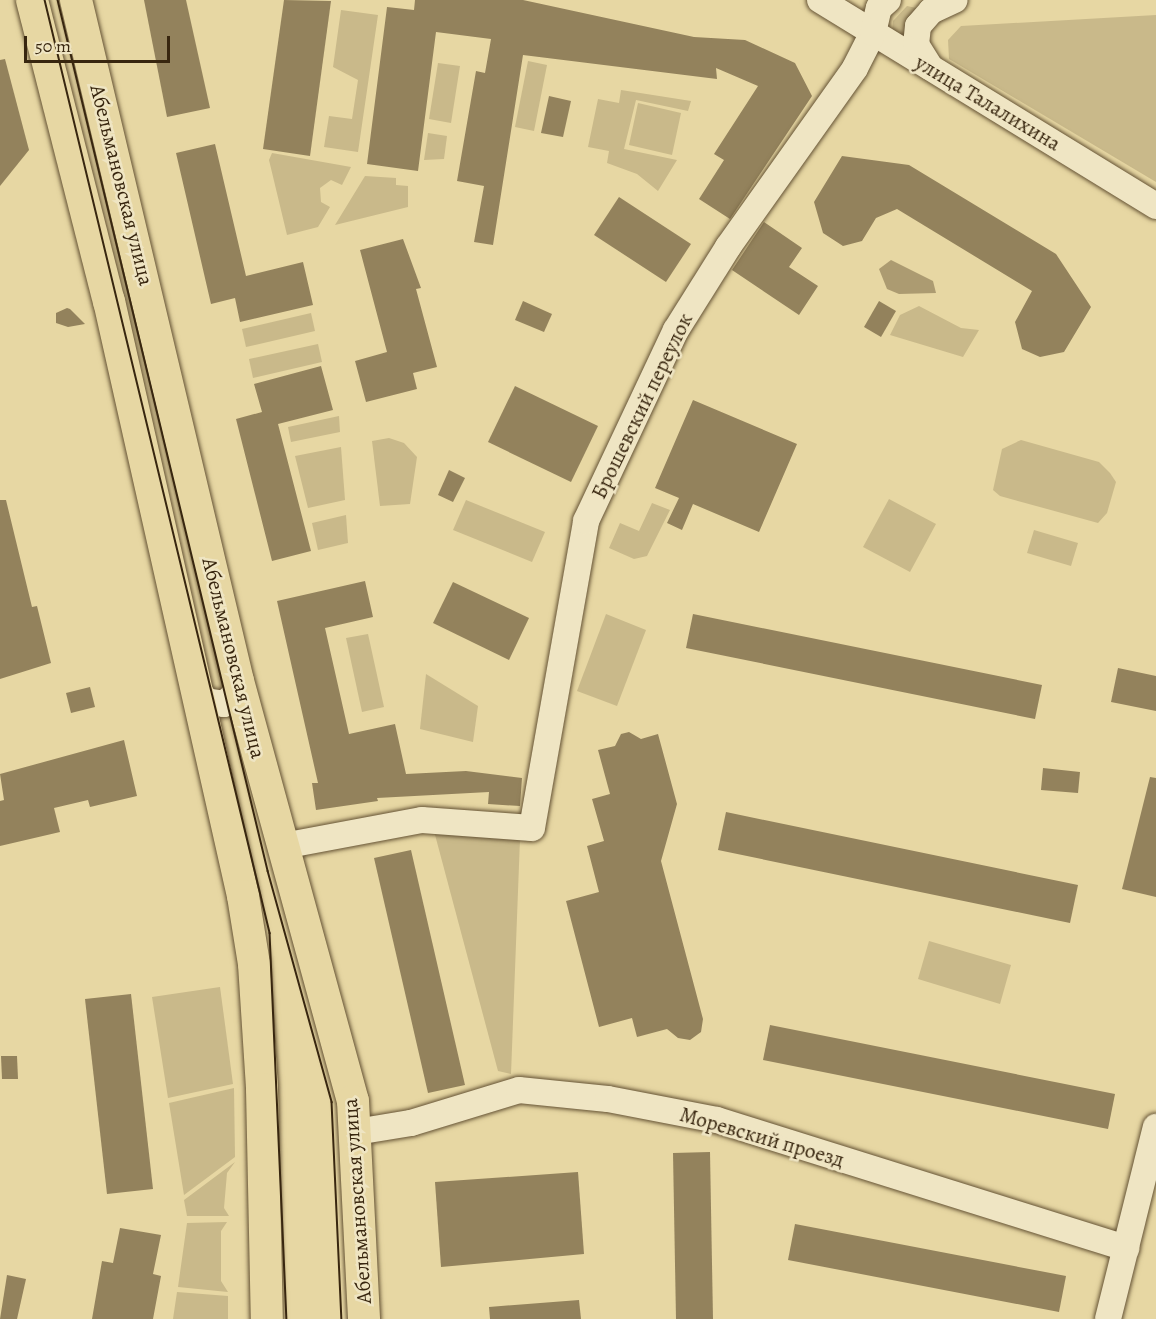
<!DOCTYPE html>
<html>
<head>
<meta charset="utf-8">
<style>
  body { margin:0 }
  #map { position:relative; width:1156px; height:1319px; overflow:hidden; background:#e7d7a3; font-family:Alegreya,serif }
  div>[style] { position:absolute }
  .green>* { inset:0; background:#c9b98a }
  .water>* { inset:0; background:#ac9b71 }
  .building>* { inset:0; background:#93825c }
  .roads { filter:drop-shadow(0 0 2px #645234) drop-shadow(0 0 2px #645234) }
  .minor>* { height:26px; margin:-13px; padding:0 13px; transform-origin:13px; border-radius:13px; background:#efe5c3 }
  .major>* { height:32px; margin:-16px; padding:0 16px; transform-origin:16px; border-radius:16px; background:#e7d7a3 }
  .tram>* { height:1.5px; margin:-0.75px; padding:0 0.75px; transform-origin:0.75px; border-radius:0.75px; background:#38260f }
  span { translate:-50% -50%; white-space:nowrap; text-align:center; line-height:1.15; -webkit-text-stroke:5px #efe5c3; paint-order:stroke }
  .street-label { font-size:21px; color:#38260f }
  .scale { position:absolute; left:24px; top:36px; width:146px; height:27px; box-sizing:border-box; border:3px solid #38260f; border-top:0; padding-left:8px; font-size:18px; line-height:21px; white-space:nowrap; color:#38260f; -webkit-text-stroke:4px #efe5c3; paint-order:stroke }
</style>
</head>
<body>
<div id="map">
  <div class="green">
    <div style="clip-path:polygon(907px 6px,921px 9px,907px 44px,892px 34px,893px 21px)"></div>
    <div style="clip-path:polygon(341px 10px,378px 15px,358px 152px,324px 147px,329px 116px,352px 119px,358px 80px,333px 67px)"></div>
    <div style="clip-path:polygon(1156px 15px,1156px 182px,949px 59px,948px 40px,961px 26px)"></div>
    <div style="clip-path:polygon(528px 61px,547px 65px,534px 131px,515px 127px)"></div>
    <div style="clip-path:polygon(438px 63px,460px 66px,451px 123px,429px 119px)"></div>
    <div style="clip-path:polygon(621px 90px,691px 101px,688px 111px,636px 100px,624px 149px,677px 160px,658px 191px,637px 174px,607px 163px,609px 151px,588px 147px,598px 99px,619px 103px)"></div>
    <div style="clip-path:polygon(638px 103px,681px 113px,672px 155px,629px 145px)"></div>
    <div style="clip-path:polygon(428px 133px,447px 136px,444px 159px,424px 160px)"></div>
    <div style="clip-path:polygon(272px 153px,351px 167px,342px 185px,331px 180px,320px 188px,321px 202px,330px 207px,318px 227px,287px 235px,269px 160px)"></div>
    <div style="clip-path:polygon(365px 176px,396px 178px,396px 185px,408px 186px,408px 207px,335px 225px)"></div>
    <div style="clip-path:polygon(919px 306px,961px 328px,979px 330px,963px 357px,890px 335px,900px 315px)"></div>
    <div style="clip-path:polygon(311px 313px,315px 331px,246px 347px,242px 329px)"></div>
    <div style="clip-path:polygon(318px 344px,322px 362px,253px 378px,249px 359px)"></div>
    <div style="clip-path:polygon(339px 416px,340px 432px,291px 442px,288px 427px)"></div>
    <div style="clip-path:polygon(389px 438px,404px 443px,417px 457px,410px 504px,380px 506px,372px 441px)"></div>
    <div style="clip-path:polygon(1021px 440px,1099px 462px,1110px 473px,1116px 482px,1107px 513px,1098px 523px,1000px 496px,993px 490px,1002px 449px)"></div>
    <div style="clip-path:polygon(341px 447px,345px 500px,308px 508px,295px 456px)"></div>
    <div style="clip-path:polygon(889px 499px,936px 524px,910px 572px,863px 547px)"></div>
    <div style="clip-path:polygon(466px 500px,545px 532px,532px 562px,453px 530px)"></div>
    <div style="clip-path:polygon(652px 503px,670px 510px,647px 556px,634px 559px,609px 548px,620px 523px,639px 531px)"></div>
    <div style="clip-path:polygon(346px 515px,348px 543px,318px 550px,312px 523px)"></div>
    <div style="clip-path:polygon(1034px 530px,1078px 543px,1071px 566px,1027px 553px)"></div>
    <div style="clip-path:polygon(606px 614px,646px 630px,617px 706px,577px 691px)"></div>
    <div style="clip-path:polygon(368px 634px,384px 707px,362px 712px,346px 638px)"></div>
    <div style="clip-path:polygon(426px 674px,478px 706px,473px 742px,420px 729px)"></div>
    <div style="clip-path:polygon(434px 831px,520px 839px,511px 1074px,498px 1071px)"></div>
    <div style="clip-path:polygon(929px 941px,1011px 965px,1000px 1004px,918px 979px)"></div>
    <div style="clip-path:polygon(220px 987px,233px 1084px,168px 1098px,152px 997px)"></div>
    <div style="clip-path:polygon(234px 1088px,235px 1157px,184px 1195px,169px 1103px)"></div>
    <div style="clip-path:polygon(235px 1162px,227px 1173px,224px 1208px,229px 1216px,187px 1216px,184px 1200px)"></div>
    <div style="clip-path:polygon(227px 1222px,221px 1231px,221px 1281px,228px 1292px,178px 1287px,187px 1223px)"></div>
    <div style="clip-path:polygon(177px 1292px,228px 1296px,228px 1319px,173px 1319px)"></div>
  </div>
  <div class="water">
    <div style="clip-path:polygon(891px 260px,933px 281px,936px 293px,899px 294px,887px 289px,879px 269px)"></div>
  </div>
  <div class="building">
    <div style="clip-path:polygon(144px 0,186px 0,210px 108px,167px 117px)"></div>
    <div style="clip-path:polygon(284px 0,331px 1px,310px 156px,263px 149px)"></div>
    <div style="clip-path:polygon(415px 0,523px 0,694px 37px,745px 40px,795px 63px,812px 96px,730px 219px,699px 199px,724px 160px,714px 154px,758px 86px,716px 68px,717px 79px,523px 55px,493px 245px,474px 242px,484px 186px,457px 181px,476px 71px,485px 73px,491px 39px,436px 32px,418px 171px,367px 164px,387px 7px,414px 10px)"></div>
    <div style="clip-path:polygon(5px 59px,29px 150px,0 186px,0 60px)"></div>
    <div style="clip-path:polygon(549px 96px,571px 101px,563px 137px,541px 133px)"></div>
    <div style="clip-path:polygon(215px 144px,246px 276px,303px 262px,313px 305px,240px 322px,235px 298px,211px 304px,176px 153px)"></div>
    <div style="clip-path:polygon(842px 156px,909px 165px,1056px 254px,1091px 307px,1064px 352px,1040px 357px,1022px 349px,1015px 322px,1032px 291px,897px 209px,876px 218px,862px 241px,843px 246px,823px 233px,814px 202px)"></div>
    <div style="clip-path:polygon(619px 197px,691px 244px,666px 282px,594px 235px)"></div>
    <div style="clip-path:polygon(764px 222px,802px 248px,789px 267px,818px 286px,799px 315px,732px 270px)"></div>
    <div style="clip-path:polygon(403px 239px,421px 288px,416px 289px,437px 367px,413px 373px,417px 389px,366px 402px,355px 361px,387px 352px,360px 250px)"></div>
    <div style="clip-path:polygon(523px 301px,552px 314px,544px 332px,515px 320px)"></div>
    <div style="clip-path:polygon(879px 301px,896px 311px,881px 337px,864px 327px)"></div>
    <div style="clip-path:polygon(67px 308px,70px 309px,85px 324px,68px 327px,56px 323px,56px 313px)"></div>
    <div style="clip-path:polygon(321px 366px,333px 410px,278px 424px,311px 551px,272px 561px,236px 419px,262px 412px,254px 384px)"></div>
    <div style="clip-path:polygon(515px 386px,598px 426px,571px 482px,488px 442px)"></div>
    <div style="clip-path:polygon(693px 400px,797px 444px,759px 532px,693px 504px,682px 530px,667px 523px,679px 498px,655px 488px)"></div>
    <div style="clip-path:polygon(449px 470px,465px 478px,453px 502px,438px 495px)"></div>
    <div style="clip-path:polygon(0 500px,6px 500px,32px 607px,37px 606px,51px 663px,0 679px)"></div>
    <div style="clip-path:polygon(365px 581px,373px 617px,325px 628px,349px 734px,395px 724px,406px 774px,466px 771px,522px 778px,520px 806px,488px 804px,489px 792px,377px 798px,378px 801px,316px 810px,312px 783px,318px 783px,277px 601px)"></div>
    <div style="clip-path:polygon(453px 582px,529px 618px,509px 660px,433px 623px)"></div>
    <div style="clip-path:polygon(693px 614px,1042px 685px,1035px 719px,686px 648px)"></div>
    <div style="clip-path:polygon(1118px 668px,1156px 676px,1156px 711px,1111px 702px)"></div>
    <div style="clip-path:polygon(90px 687px,95px 707px,71px 713px,66px 693px)"></div>
    <div style="clip-path:polygon(629px 732px,641px 739px,658px 734px,677px 804px,661px 861px,703px 1019px,701px 1032px,690px 1040px,678px 1038px,667px 1029px,637px 1037px,632px 1018px,599px 1027px,566px 901px,599px 892px,587px 846px,604px 841px,592px 799px,610px 794px,598px 750px,615px 746px,621px 734px)"></div>
    <div style="clip-path:polygon(124px 740px,137px 796px,90px 807px,88px 800px,54px 808px,60px 832px,0 846px,0 801px,4px 800px,0 774px)"></div>
    <div style="clip-path:polygon(1043px 768px,1080px 772px,1078px 793px,1041px 790px)"></div>
    <div style="clip-path:polygon(1150px 777px,1156px 778px,1156px 897px,1122px 889px)"></div>
    <div style="clip-path:polygon(726px 812px,1078px 885px,1070px 923px,718px 850px)"></div>
    <div style="clip-path:polygon(411px 850px,465px 1085px,428px 1093px,374px 858px)"></div>
    <div style="clip-path:polygon(131px 994px,153px 1189px,107px 1194px,85px 999px)"></div>
    <div style="clip-path:polygon(770px 1025px,1115px 1094px,1108px 1129px,763px 1060px)"></div>
    <div style="clip-path:polygon(1px 1056px,17px 1056px,18px 1079px,2px 1079px)"></div>
    <div style="clip-path:polygon(710px 1152px,713px 1319px,676px 1319px,673px 1153px)"></div>
    <div style="clip-path:polygon(578px 1172px,584px 1254px,441px 1267px,435px 1182px)"></div>
    <div style="clip-path:polygon(795px 1224px,1066px 1276px,1059px 1312px,788px 1260px)"></div>
    <div style="clip-path:polygon(120px 1228px,161px 1235px,153px 1274px,161px 1276px,153px 1319px,92px 1319px,102px 1261px,113px 1263px)"></div>
    <div style="clip-path:polygon(7px 1275px,26px 1279px,17px 1319px,0 1319px)"></div>
    <div style="clip-path:polygon(579px 1300px,581px 1319px,490px 1319px,489px 1307px)"></div>
  </div>
  <div class="roads">
    <div class="minor">
      <div style="left:820px;top:0;width:394px;rotate:31.5deg"></div>
      <div style="left:930px;top:67px;width:26px;rotate:-122deg"></div>
      <div style="left:916px;top:45px;width:19px;rotate:-84deg"></div>
      <div style="left:918px;top:26px;width:20px;rotate:-49deg"></div>
      <div style="left:931px;top:11px;width:26px;rotate:-25deg"></div>
      <div style="left:199px;top:691px;width:12px;rotate:55deg"></div>
      <div style="left:206px;top:701px;width:18px;rotate:9deg"></div>
      <div style="left:224px;top:704px;width:13px;rotate:-42deg"></div>
      <div style="left:234px;top:695px;width:15px;rotate:-74deg"></div>
      <div style="left:283px;top:846px;width:141px;rotate:-10.6deg"></div>
      <div style="left:422px;top:820px;width:110px;rotate:4.2deg"></div>
      <div style="left:532px;top:828px;width:312px;rotate:-80deg"></div>
      <div style="left:586px;top:521px;width:211px;rotate:-64.8deg"></div>
      <div style="left:676px;top:330px;width:98px;rotate:-57.9deg"></div>
      <div style="left:728px;top:247px;width:219px;rotate:-54.6deg"></div>
      <div style="left:855px;top:68px;width:39px;rotate:-63deg"></div>
      <div style="left:873px;top:33px;width:26px;rotate:-77deg"></div>
      <div style="left:879px;top:8px;width:12px;rotate:-42deg"></div>
      <div style="left:356px;top:1132px;width:56px;rotate:-9.3deg"></div>
      <div style="left:411px;top:1123px;width:113px;rotate:-17deg"></div>
      <div style="left:519px;top:1090px;width:89px;rotate:5.8deg"></div>
      <div style="left:608px;top:1099px;width:111px;rotate:10.9deg"></div>
      <div style="left:717px;top:1120px;width:429px;rotate:17.4deg"></div>
      <div style="left:1108px;top:1319px;width:198px;rotate:-76deg"></div>
    </div>
    <div class="major">
      <div style="left:32px;top:0;width:311px;rotate:75.7deg"></div>
      <div style="left:109px;top:301px;width:610px;rotate:77.31deg"></div>
      <div style="left:243px;top:896px;width:69px;rotate:80.8deg"></div>
      <div style="left:254px;top:964px;width:125px;rotate:86.3deg"></div>
      <div style="left:262px;top:1089px;width:230px;rotate:88.8deg"></div>
      <div style="left:76px;top:0;width:700px;rotate:76.62deg"></div>
      <div style="left:238px;top:681px;width:435px;rotate:74.7deg"></div>
      <div style="left:353px;top:1101px;width:218px;rotate:87.1deg"></div>
    </div>
  </div>
  <div class="tram">
    <div style="left:45px;top:0;width:960px;rotate:76.44deg"></div>
    <div style="left:270px;top:933px;width:386px;rotate:87.5deg"></div>
    <div style="left:58px;top:0;width:896px;rotate:76.44deg"></div>
    <div style="left:268px;top:871px;width:240px;rotate:74.5deg"></div>
    <div style="left:332px;top:1102px;width:217px;rotate:87.4deg"></div>
  </div>
  <div class="street-label">
    <span style="left:988px;top:103px;rotate:31deg">улица Талалихина</span>
    <span style="left:122px;top:185px;rotate:76deg">Абельмановская улица</span>
    <span style="left:642px;top:406px;rotate:-64deg">Брошевский переулок</span>
    <span style="left:234px;top:658px;rotate:76deg">Абельмановская улица</span>
    <span style="left:762px;top:1137px;rotate:16deg">Моревский проезд</span>
    <span style="left:357px;top:1201px;rotate:-94deg">Абельмановская улица</span>
  </div>
  <div class="scale">50 m</div>
</div>
</body>
</html>
